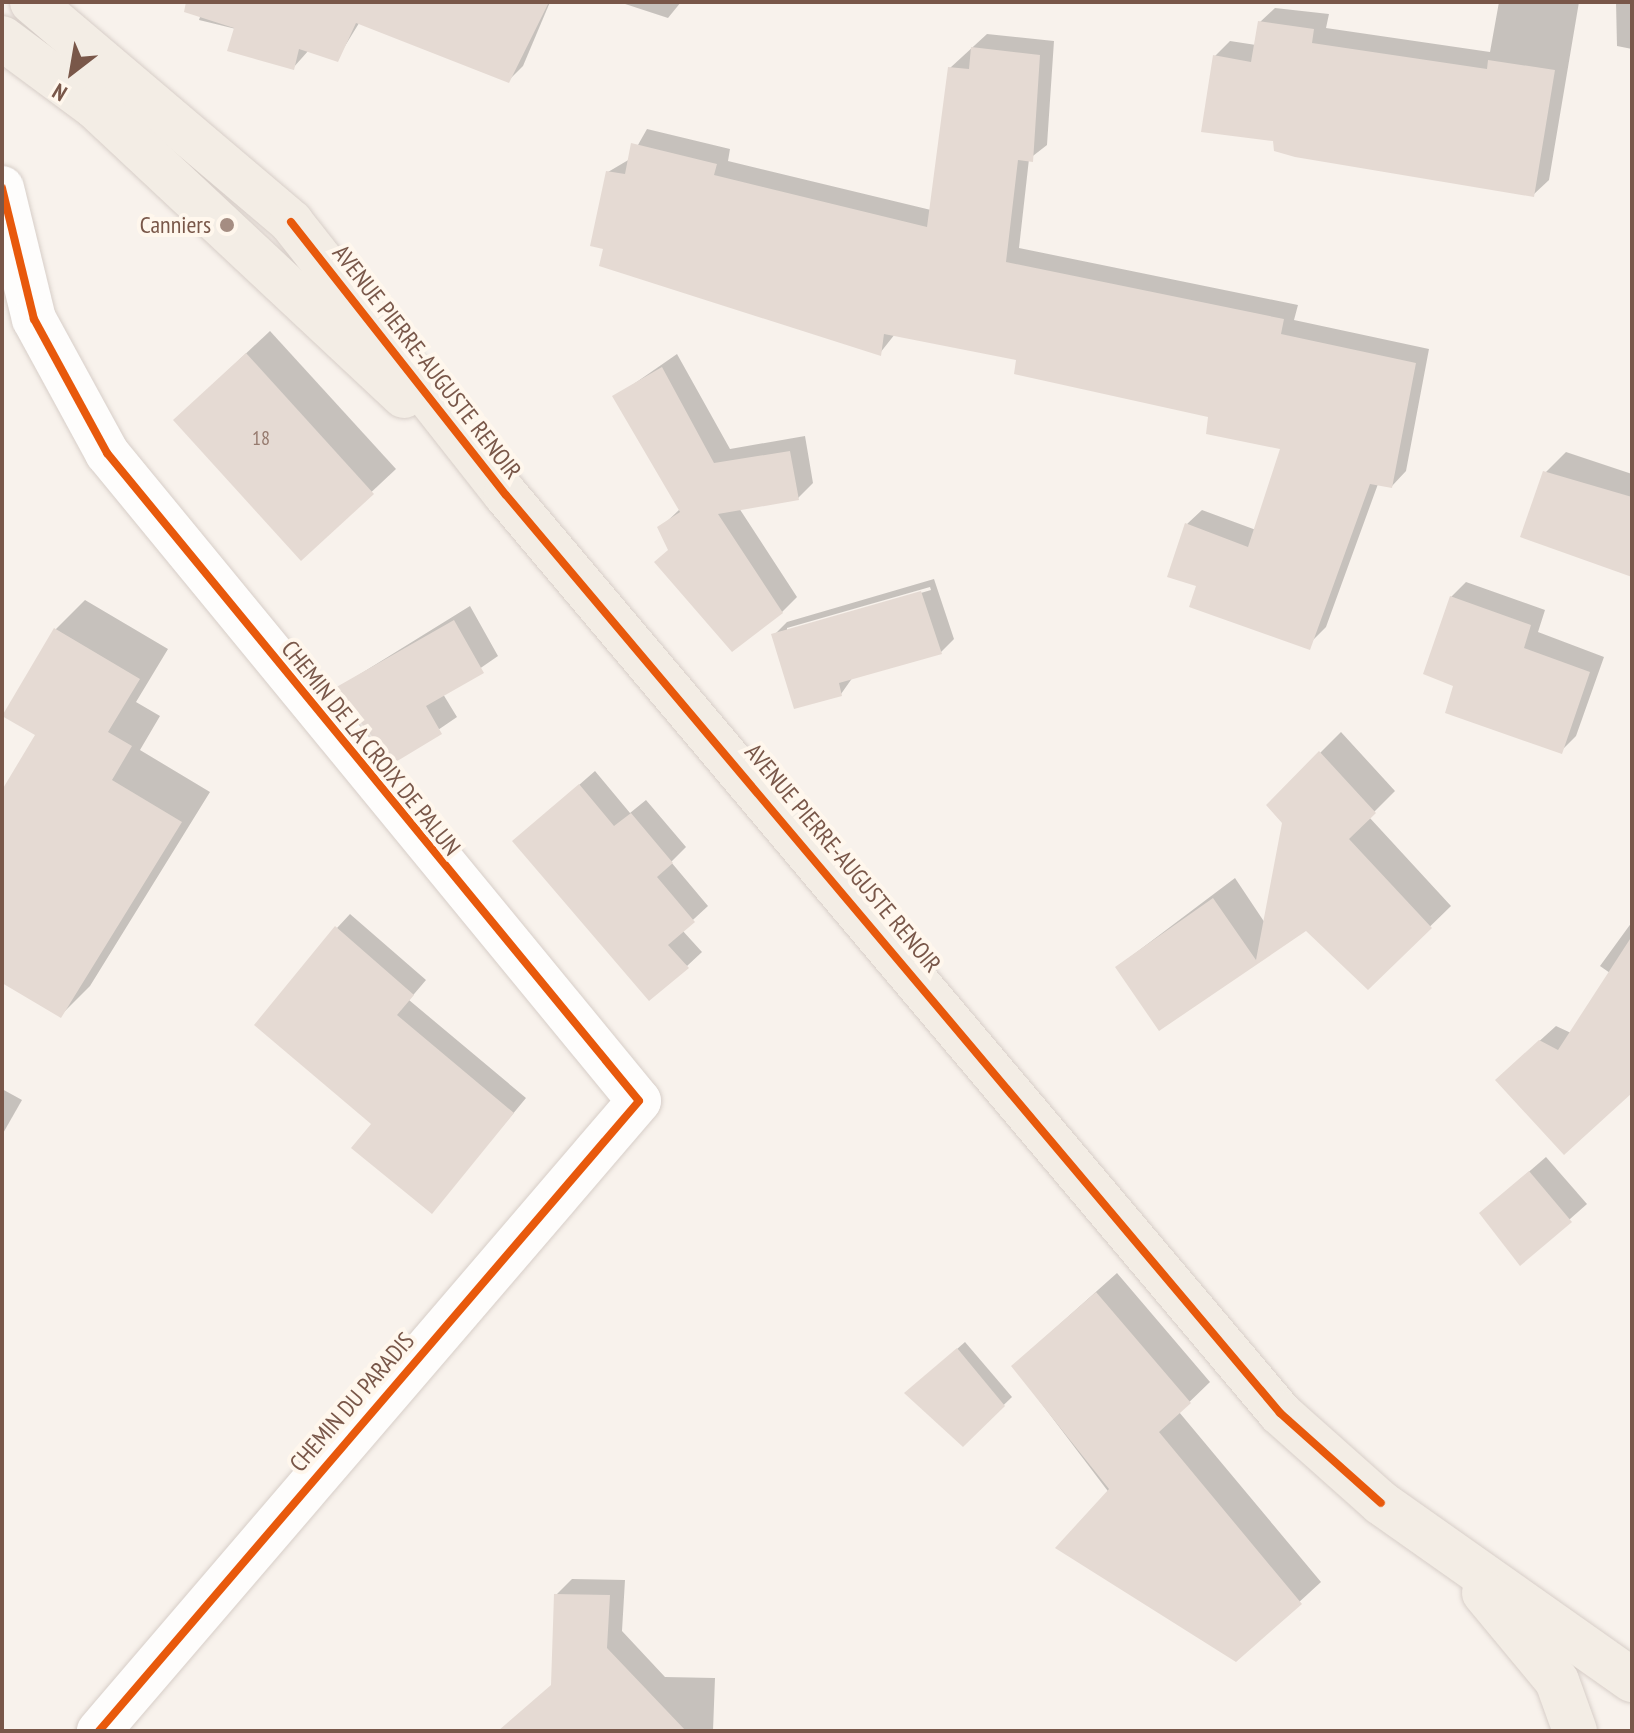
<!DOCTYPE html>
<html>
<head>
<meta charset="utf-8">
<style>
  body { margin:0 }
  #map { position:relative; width:1634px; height:1733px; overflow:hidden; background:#f8f2ec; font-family:"PT Sans Narrow",sans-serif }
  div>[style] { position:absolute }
  .shadow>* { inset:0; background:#0003 }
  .building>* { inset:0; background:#e5dad3 }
  .roads { filter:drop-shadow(0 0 2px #d7cec8) drop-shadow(0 0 2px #d7cec8) }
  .minor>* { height:44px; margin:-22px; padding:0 22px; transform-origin:22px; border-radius:22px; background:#fefdfc }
  .major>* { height:44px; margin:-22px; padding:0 22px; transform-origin:22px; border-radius:22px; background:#f3ede5 }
  .cycleway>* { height:8px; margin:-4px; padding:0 4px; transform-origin:4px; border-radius:4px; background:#e8590c }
  .dots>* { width:22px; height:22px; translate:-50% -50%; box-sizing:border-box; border:4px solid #fff7ed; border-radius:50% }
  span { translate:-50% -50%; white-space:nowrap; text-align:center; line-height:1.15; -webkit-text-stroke:8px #fff7ed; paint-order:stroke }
  .number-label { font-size:20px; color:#967a6e }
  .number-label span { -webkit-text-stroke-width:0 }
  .poi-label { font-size:24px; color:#795749 }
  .right { translate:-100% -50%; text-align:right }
  .street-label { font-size:24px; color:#795749 }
  .frame { position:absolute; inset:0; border:4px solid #795749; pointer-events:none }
  .north { position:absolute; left:32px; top:32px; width:80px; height:80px; -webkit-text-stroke:6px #fff7ed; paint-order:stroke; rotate:211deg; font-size:22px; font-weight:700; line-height:32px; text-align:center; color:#795749 }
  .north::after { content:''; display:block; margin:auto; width:28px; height:36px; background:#795749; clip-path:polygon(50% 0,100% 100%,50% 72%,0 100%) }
</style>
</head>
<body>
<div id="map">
  <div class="shadow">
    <div style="clip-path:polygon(205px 2px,372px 2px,337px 59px,309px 50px,293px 68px,236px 29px,199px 20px)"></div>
    <div style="clip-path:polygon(412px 2px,550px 2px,523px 66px,508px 81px)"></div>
    <div style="clip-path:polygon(619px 2px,681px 2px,668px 18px)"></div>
    <div style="clip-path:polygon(1499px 2px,1579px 2px,1549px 180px,1533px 195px,1275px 139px,1215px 56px,1230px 41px,1256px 45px,1259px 23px,1275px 8px,1329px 14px,1326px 28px,1490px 52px)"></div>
    <div style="clip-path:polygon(1616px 2px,1632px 2px,1632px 49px,1617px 46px)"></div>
    <div style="clip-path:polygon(987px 34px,1054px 41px,1047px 145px,1029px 159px,1019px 248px,1298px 305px,1294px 320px,1429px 349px,1406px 471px,1392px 486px,1378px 484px,1326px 627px,1312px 641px,1198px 584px,1187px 524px,1202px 510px,1256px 530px,1283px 447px,1211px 415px,1019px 358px,895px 334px,880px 353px,605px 248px,608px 172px,630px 159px,647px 129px,730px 149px,728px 161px,931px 210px,950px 68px)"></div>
    <div style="clip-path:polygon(270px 331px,396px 469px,301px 558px,175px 420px)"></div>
    <div style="clip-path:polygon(677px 354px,730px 449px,805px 436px,813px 483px,798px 498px,739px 508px,797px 597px,782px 612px,670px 549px,660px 528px,680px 509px,615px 397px)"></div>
    <div style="clip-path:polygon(1566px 452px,1632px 474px,1632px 574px,1545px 473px)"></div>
    <div style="clip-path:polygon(evenodd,934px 579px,954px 639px,941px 652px,853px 677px,841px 694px,774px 635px,787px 622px,934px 579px,930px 587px,931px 590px,787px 632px,787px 628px,930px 587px)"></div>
    <div style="clip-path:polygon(1466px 582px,1545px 610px,1538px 632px,1604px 657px,1576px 736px,1561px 751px,1455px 685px,1451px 597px)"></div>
    <div style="clip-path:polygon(85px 600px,168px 649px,136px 702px,160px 716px,140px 750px,210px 792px,90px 986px,60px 1016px,2px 981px,2px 794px,38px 734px,5px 715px,56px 629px)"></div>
    <div style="clip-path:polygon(470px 606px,498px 656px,443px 694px,457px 717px,394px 760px,336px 689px)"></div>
    <div style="clip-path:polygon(1341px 732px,1395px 791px,1369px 817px,1451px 906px,1368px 987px,1307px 929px,1160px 1029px,1117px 967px,1235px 878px,1265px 923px,1284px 823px,1268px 805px)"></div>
    <div style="clip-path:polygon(595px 771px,630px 813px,646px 800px,686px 847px,671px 862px,708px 906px,682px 930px,702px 952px,687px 966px,515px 841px)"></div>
    <div style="clip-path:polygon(350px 914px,426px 980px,409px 1000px,526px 1098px,432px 1211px,374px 1124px,337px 928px)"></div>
    <div style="clip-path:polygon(1632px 922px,1632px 1091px,1513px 1065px,1556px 1026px,1571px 1033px,1610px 973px,1600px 966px)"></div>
    <div style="clip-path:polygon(2px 1089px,22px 1100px,2px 1135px)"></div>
    <div style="clip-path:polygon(1546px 1157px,1587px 1204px,1520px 1263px,1481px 1213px)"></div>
    <div style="clip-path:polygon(1117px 1273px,1210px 1382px,1179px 1412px,1321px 1582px,1236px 1660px,1013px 1366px)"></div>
    <div style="clip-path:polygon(965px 1342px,1012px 1397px,963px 1444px,907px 1393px)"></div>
    <div style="clip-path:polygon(572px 1579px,625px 1580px,622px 1631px,665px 1677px,715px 1678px,713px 1731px,552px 1731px,556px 1595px)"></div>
  </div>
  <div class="building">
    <div style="clip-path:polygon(186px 2px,549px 2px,509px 83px,356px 23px,338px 62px,299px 49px,294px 70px,227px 51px,234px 28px,184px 12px)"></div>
    <div style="clip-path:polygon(1258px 21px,1314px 29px,1312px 43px,1487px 69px,1488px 60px,1555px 70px,1534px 197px,1295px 157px,1274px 151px,1273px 141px,1201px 132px,1213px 55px,1251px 62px)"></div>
    <div style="clip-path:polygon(971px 47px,1040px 55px,1033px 162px,1018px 160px,1006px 262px,1284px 319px,1281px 334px,1416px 363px,1392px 488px,1370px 484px,1310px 650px,1189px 607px,1196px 586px,1167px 577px,1185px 523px,1248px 547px,1280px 449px,1206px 434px,1208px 417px,1014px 374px,1016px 360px,884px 334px,881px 356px,599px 266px,603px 249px,590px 246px,606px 171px,625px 174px,631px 143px,717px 164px,714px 175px,927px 227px,948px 67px,969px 69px)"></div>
    <div style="clip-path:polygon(246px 353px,374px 494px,301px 561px,173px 420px)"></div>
    <div style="clip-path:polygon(662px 367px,714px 463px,790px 451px,799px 500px,718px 514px,783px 613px,732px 652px,654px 562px,668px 550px,657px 527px,680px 512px,612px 396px)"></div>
    <div style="clip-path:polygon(1543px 471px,1632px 497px,1632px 577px,1520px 537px)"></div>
    <div style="clip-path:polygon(921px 591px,942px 654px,839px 683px,842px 696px,794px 709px,771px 634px)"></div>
    <div style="clip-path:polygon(1450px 596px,1531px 625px,1524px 648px,1590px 672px,1562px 754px,1445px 713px,1453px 686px,1423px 674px)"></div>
    <div style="clip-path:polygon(454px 620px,484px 673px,426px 706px,442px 734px,394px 763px,333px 689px)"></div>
    <div style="clip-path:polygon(54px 628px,140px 679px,108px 732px,132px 746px,112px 780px,182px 822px,61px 1018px,2px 983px,2px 790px,35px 735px,2px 716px)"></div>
    <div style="clip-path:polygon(1319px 751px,1376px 813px,1349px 839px,1432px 928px,1368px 990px,1306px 931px,1159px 1031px,1115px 967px,1213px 898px,1256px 960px,1282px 823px,1266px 805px)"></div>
    <div style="clip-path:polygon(579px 784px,614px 826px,631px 813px,673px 863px,657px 877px,695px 922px,668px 945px,689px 968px,649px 1001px,512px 841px)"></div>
    <div style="clip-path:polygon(335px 926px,414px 995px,397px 1015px,514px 1113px,432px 1214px,351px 1148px,371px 1124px,254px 1025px)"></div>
    <div style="clip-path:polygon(1632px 936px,1632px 1093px,1564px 1155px,1495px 1080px,1539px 1040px,1558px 1050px)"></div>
    <div style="clip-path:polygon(1529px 1171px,1572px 1222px,1520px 1266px,1479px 1213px)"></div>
    <div style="clip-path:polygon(1096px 1292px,1191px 1403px,1159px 1432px,1302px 1604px,1236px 1662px,1055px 1548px,1109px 1489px,1011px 1366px)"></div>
    <div style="clip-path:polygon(957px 1348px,1005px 1406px,963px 1447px,904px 1393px)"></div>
    <div style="clip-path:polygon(554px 1594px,610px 1595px,607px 1648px,686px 1731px,498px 1731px,551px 1685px)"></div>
  </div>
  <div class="roads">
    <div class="minor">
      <div style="left:2px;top:188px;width:135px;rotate:76.3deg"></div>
      <div style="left:34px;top:319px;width:153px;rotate:61.4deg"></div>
      <div style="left:107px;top:453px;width:838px;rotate:50.61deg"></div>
      <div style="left:639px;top:1101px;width:830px;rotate:130.6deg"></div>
    </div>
    <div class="major">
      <div style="left:32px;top:2px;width:340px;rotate:40.3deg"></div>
      <div style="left:291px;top:222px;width:347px;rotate:51.8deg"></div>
      <div style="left:506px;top:495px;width:1201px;rotate:49.86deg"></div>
      <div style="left:1280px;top:1413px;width:135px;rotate:41.7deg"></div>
      <div style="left:1381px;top:1503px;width:307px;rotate:35.2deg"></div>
      <div style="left:2px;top:38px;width:116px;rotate:36.6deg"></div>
      <div style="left:95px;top:107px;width:423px;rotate:43.1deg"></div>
      <div style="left:1484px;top:1593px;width:114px;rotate:50.3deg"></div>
      <div style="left:1557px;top:1681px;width:53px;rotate:70.2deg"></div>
    </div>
  </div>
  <div class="cycleway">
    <div style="left:2px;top:188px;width:135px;rotate:76.3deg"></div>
    <div style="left:34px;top:319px;width:153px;rotate:61.4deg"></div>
    <div style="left:107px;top:453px;width:838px;rotate:50.61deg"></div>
    <div style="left:639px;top:1101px;width:830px;rotate:130.6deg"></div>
    <div style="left:291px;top:222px;width:347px;rotate:51.8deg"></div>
    <div style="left:506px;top:495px;width:1201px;rotate:49.86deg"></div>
    <div style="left:1280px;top:1413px;width:135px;rotate:41.7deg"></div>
  </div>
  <div class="dots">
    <div style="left:227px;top:225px;background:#a58d82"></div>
  </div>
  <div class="number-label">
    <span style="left:261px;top:438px">18</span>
  </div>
  <div class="poi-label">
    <span class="right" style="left:211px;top:225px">Canniers</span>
  </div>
  <div class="street-label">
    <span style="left:427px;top:362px;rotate:52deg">AVENUE PIERRE-AUGUSTE RENOIR</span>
    <span style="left:371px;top:748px;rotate:51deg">CHEMIN DE LA CROIX DE PALUN</span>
    <span style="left:843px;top:858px;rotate:50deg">AVENUE PIERRE-AUGUSTE RENOIR</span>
    <span style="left:352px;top:1402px;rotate:-49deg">CHEMIN DU PARADIS</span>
  </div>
  <div class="frame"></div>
  <div class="north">N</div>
</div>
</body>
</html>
